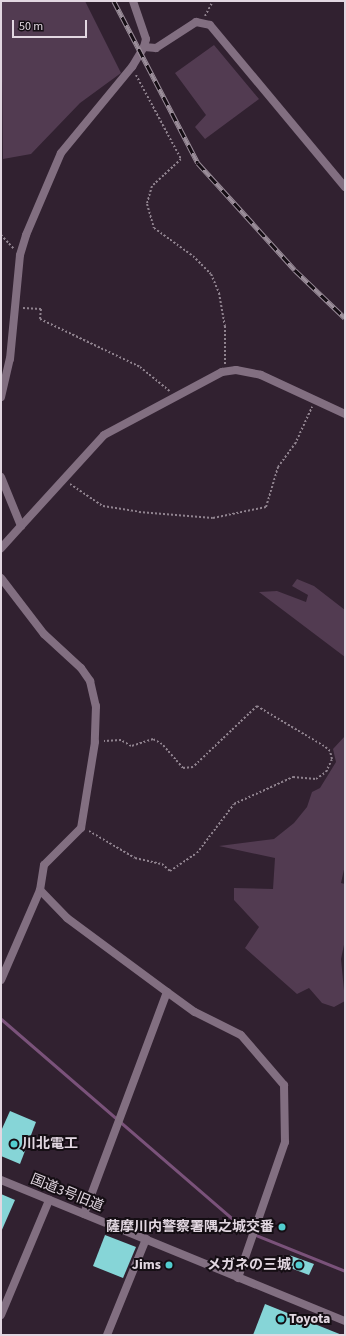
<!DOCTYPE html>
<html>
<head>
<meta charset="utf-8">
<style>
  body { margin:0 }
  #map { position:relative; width:346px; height:1336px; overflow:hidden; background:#312130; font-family:"Source Sans 3","Noto Sans JP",sans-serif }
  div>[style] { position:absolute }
  .green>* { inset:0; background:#523b51 }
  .stream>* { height:3px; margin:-1.5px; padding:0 1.5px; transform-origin:1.5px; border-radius:1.5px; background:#7a527a }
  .building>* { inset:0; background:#86d5d7 }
  .path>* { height:2px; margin-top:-1px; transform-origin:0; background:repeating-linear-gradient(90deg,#8f828e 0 2px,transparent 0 4px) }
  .minor>* { height:8px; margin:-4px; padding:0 4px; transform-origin:4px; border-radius:4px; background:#826f81 }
  .tertiary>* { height:8px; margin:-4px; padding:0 4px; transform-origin:4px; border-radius:4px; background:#826f81 }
  .rail>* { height:4.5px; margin-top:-2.25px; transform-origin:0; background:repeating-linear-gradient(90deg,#150e14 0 9px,#9b8e9a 0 18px); box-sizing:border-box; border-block:1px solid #9b8e9a }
  .dots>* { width:11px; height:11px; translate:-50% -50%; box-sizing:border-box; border:2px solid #150e14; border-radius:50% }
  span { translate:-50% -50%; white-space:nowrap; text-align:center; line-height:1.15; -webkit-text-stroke:4px #150e14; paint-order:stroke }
  .poi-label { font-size:14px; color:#e2d7e1; font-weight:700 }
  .left { translate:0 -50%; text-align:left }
  .right { translate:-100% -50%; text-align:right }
  .street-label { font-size:14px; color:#e2d7e1 }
  .frame { position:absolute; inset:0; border:2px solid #e2d7e1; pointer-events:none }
  .scale { position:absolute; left:12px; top:20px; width:75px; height:18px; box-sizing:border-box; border:2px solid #e2d7e1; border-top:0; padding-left:5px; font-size:12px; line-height:14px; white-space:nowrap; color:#e2d7e1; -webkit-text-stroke:3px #150e14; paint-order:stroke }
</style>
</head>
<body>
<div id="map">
  <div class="green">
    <div style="clip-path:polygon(1px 1px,85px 1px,121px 73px,80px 103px,31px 154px,3px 159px)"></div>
    <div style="clip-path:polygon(214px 45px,259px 99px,205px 139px,195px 127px,206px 115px,175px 73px)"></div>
    <div style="clip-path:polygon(297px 579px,314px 586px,345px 610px,345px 657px,259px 592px,277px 591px,306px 602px,308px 595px,292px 586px)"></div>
    <div style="clip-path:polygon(345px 736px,345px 865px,341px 883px,345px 884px,345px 940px,341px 959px,345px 1001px,334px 1007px,322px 1003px,309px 988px,297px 994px,245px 948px,259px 927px,234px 900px,234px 888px,273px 889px,275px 858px,219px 846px,274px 839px,294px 823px,307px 807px,312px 792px,320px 788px,336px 762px,333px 749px)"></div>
  </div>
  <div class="stream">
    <div style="left:1px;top:1019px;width:326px;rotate:40.8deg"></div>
    <div style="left:248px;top:1232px;width:105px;rotate:21.9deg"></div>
  </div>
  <div class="building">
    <div style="clip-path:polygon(10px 1111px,36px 1122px,20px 1164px,1px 1156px,1px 1131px)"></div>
    <div style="clip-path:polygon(1px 1194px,15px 1200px,1px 1232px)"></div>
    <div style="clip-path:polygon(105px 1235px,136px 1247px,123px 1278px,93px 1266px)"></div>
    <div style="clip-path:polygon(289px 1255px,314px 1264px,309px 1275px,285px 1266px)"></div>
    <div style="clip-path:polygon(265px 1304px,342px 1335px,253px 1335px)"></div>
  </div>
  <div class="path">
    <div style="left:205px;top:16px;width:17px;rotate:-62deg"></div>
    <div style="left:136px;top:75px;width:95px;rotate:61.8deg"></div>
    <div style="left:181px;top:159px;width:40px;rotate:137deg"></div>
    <div style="left:152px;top:186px;width:19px;rotate:106deg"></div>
    <div style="left:147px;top:204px;width:25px;rotate:74deg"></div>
    <div style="left:154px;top:228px;width:48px;rotate:35.7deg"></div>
    <div style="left:193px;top:256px;width:25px;rotate:45deg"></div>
    <div style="left:211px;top:274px;width:21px;rotate:67deg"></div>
    <div style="left:219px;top:293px;width:34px;rotate:80deg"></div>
    <div style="left:225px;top:326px;width:38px;rotate:90deg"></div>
    <div style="left:1px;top:235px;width:19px;rotate:47deg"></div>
    <div style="left:23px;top:308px;width:18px;rotate:3deg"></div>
    <div style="left:41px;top:309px;width:10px;rotate:96deg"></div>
    <div style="left:40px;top:319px;width:111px;rotate:25.6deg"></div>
    <div style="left:140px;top:367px;width:38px;rotate:39deg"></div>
    <div style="left:70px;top:484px;width:40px;rotate:34deg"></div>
    <div style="left:103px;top:506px;width:36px;rotate:9deg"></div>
    <div style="left:139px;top:512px;width:74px;rotate:4.6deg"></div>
    <div style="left:213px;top:518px;width:54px;rotate:-11.7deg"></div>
    <div style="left:266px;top:507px;width:42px;rotate:-73.3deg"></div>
    <div style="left:278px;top:467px;width:29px;rotate:-54deg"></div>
    <div style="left:295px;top:444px;width:41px;rotate:-65.3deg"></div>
    <div style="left:89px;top:831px;width:53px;rotate:30.4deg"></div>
    <div style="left:135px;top:858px;width:28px;rotate:13deg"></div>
    <div style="left:162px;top:864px;width:11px;rotate:41deg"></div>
    <div style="left:170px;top:871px;width:32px;rotate:-34deg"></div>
    <div style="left:197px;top:853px;width:61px;rotate:-52.9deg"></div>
    <div style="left:234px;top:804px;width:65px;rotate:-24.6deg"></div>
    <div style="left:293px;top:777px;width:23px;rotate:5deg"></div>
    <div style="left:316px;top:779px;width:12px;rotate:-35deg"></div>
    <div style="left:326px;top:772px;width:14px;rotate:-65deg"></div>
    <div style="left:332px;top:759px;width:8px;rotate:-104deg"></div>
    <div style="left:330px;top:751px;width:8px;rotate:-140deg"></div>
    <div style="left:324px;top:746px;width:78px;rotate:-149.2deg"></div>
    <div style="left:257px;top:706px;width:88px;rotate:136.4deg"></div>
    <div style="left:193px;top:767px;width:10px;rotate:174deg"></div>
    <div style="left:183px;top:768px;width:32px;rotate:-131deg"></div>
    <div style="left:162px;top:744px;width:10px;rotate:-151deg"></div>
    <div style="left:153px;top:739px;width:23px;rotate:162deg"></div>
    <div style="left:131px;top:746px;width:12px;rotate:-149deg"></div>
    <div style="left:121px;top:740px;width:17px;rotate:177deg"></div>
  </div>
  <div class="minor">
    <div style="left:144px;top:47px;width:12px;rotate:5deg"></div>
    <div style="left:156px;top:48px;width:48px;rotate:-33deg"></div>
    <div style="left:196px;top:22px;width:14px;rotate:12deg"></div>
    <div style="left:210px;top:25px;width:211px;rotate:50.2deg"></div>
    <div style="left:21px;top:526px;width:123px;rotate:-47.6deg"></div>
    <div style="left:104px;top:435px;width:134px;rotate:-28.1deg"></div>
    <div style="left:222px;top:372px;width:14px;rotate:-8deg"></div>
    <div style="left:236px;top:370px;width:25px;rotate:11deg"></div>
    <div style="left:261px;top:375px;width:93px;rotate:24.9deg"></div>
    <div style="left:1px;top:578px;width:71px;rotate:52.5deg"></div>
    <div style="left:44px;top:634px;width:50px;rotate:42.6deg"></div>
    <div style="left:81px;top:668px;width:16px;rotate:55deg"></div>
    <div style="left:90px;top:681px;width:26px;rotate:77deg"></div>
    <div style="left:96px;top:706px;width:36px;rotate:92deg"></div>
    <div style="left:95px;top:742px;width:87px;rotate:99.2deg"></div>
    <div style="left:81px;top:828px;width:52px;rotate:135deg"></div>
    <div style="left:44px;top:865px;width:25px;rotate:99deg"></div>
    <div style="left:40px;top:890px;width:98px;rotate:113.4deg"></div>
    <div style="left:40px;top:890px;width:39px;rotate:46deg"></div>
    <div style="left:67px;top:918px;width:124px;rotate:36.5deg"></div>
    <div style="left:167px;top:992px;width:34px;rotate:36deg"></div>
    <div style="left:195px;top:1012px;width:51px;rotate:26.6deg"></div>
    <div style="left:241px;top:1035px;width:66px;rotate:49.3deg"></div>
    <div style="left:284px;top:1085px;width:57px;rotate:89deg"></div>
    <div style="left:285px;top:1142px;width:144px;rotate:109.1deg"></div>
    <div style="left:84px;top:1214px;width:237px;rotate:-69.5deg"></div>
    <div style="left:1px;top:1315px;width:125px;rotate:-67.3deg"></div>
    <div style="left:107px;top:1335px;width:104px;rotate:-67.9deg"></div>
  </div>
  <div class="tertiary">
    <div style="left:1px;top:397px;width:39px;rotate:-77deg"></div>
    <div style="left:10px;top:359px;width:104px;rotate:-84.5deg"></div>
    <div style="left:20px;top:255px;width:21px;rotate:-73deg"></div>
    <div style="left:26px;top:235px;width:89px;rotate:-66.9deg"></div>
    <div style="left:61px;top:153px;width:112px;rotate:-50.5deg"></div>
    <div style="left:132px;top:67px;width:23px;rotate:-59deg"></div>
    <div style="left:144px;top:47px;width:8px;rotate:-76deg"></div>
    <div style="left:146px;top:39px;width:40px;rotate:-108.9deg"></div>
    <div style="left:1px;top:477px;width:53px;rotate:67.8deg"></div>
    <div style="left:21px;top:526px;width:30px;rotate:132deg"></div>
    <div style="left:1px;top:1180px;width:372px;rotate:22.3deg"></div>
  </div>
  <div class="rail">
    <div style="left:114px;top:1px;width:182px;rotate:62.6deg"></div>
    <div style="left:198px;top:163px;width:144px;rotate:47.8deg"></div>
    <div style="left:295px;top:270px;width:69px;rotate:43.8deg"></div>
  </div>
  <div class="dots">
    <div style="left:14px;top:1144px;background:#52cdcf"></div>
    <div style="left:282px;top:1227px;background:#52cdcf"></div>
    <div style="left:169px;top:1265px;background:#52cdcf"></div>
    <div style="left:299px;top:1265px;background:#52cdcf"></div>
    <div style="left:281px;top:1319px;background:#52cdcf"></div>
  </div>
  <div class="poi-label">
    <span class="left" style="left:22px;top:1144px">川北電工</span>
    <span class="right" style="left:274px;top:1227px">薩摩川内警察署隅之城交番</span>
    <span class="right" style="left:161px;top:1265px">Jims</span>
    <span class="right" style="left:291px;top:1265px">メガネの三城</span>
    <span class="left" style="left:289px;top:1319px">Toyota</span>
  </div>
  <div class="street-label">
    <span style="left:67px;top:1193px;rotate:22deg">国道3号旧道</span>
  </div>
  <div class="frame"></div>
  <div class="scale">50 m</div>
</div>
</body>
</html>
